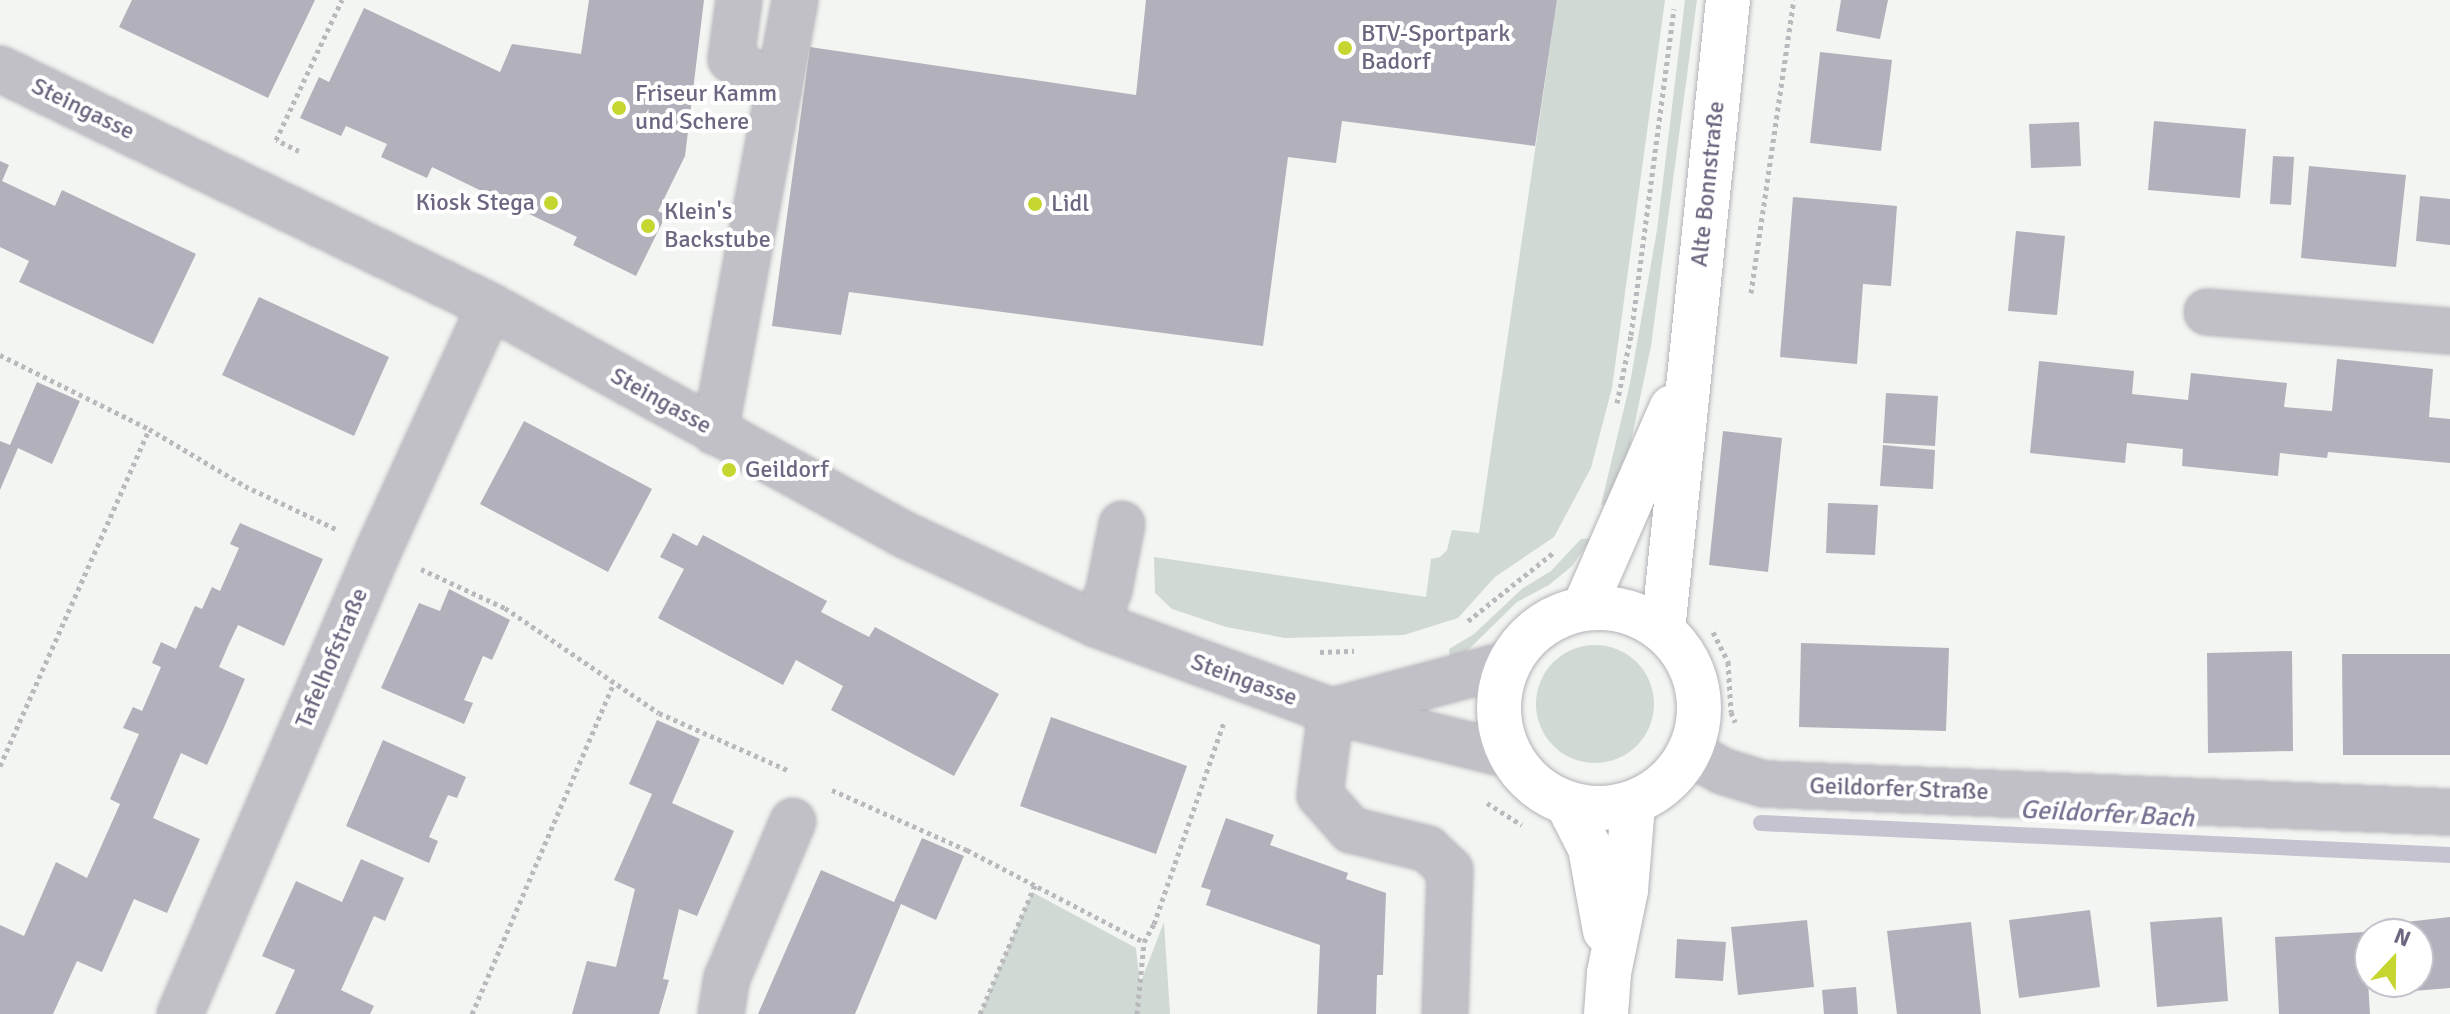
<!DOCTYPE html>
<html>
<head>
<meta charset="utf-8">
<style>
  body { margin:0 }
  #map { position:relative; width:2450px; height:1014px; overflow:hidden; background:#f2f5f1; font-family:Signika,sans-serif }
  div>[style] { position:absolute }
  .green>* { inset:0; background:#d1d9d5 }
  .round { border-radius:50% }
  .stream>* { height:16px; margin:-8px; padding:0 8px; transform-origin:8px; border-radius:8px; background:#c5c3cf }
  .building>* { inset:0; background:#b2b0ba }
  .path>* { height:5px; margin-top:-2.5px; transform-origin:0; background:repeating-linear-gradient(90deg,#b9b8bd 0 4px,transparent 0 8px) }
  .roads { filter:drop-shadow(0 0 2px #b4b2b9) drop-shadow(0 0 2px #b4b2b9) }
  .minor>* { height:44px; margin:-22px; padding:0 22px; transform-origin:22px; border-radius:22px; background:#c2c0c7 }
  .major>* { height:44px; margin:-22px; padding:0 22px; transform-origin:22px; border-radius:22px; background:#fff }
  .major>.ring { margin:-22px; padding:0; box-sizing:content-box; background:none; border:44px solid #fff; border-radius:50% }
  .dots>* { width:22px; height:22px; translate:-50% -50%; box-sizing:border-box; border:4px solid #fff; border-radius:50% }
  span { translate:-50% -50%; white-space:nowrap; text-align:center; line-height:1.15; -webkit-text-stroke:8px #fff; paint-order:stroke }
  .poi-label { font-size:24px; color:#6e6680 }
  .left { translate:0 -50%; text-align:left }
  .right { translate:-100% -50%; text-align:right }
  .street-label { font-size:24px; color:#6e6680 }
  .water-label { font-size:26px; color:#767191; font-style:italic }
  .north { position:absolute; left:2354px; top:918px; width:80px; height:80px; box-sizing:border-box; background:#fff; border:2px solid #c5c2cc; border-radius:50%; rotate:22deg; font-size:22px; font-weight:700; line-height:32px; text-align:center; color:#6e6680 }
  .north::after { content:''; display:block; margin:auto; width:28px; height:36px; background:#c6d631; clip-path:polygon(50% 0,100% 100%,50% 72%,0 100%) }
</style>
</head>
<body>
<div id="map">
  <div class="green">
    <div style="clip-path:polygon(1557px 0,1665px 0,1612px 388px,1591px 468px,1554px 537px,1495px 577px,1458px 618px,1404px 635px,1285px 638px,1226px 627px,1172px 609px,1155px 593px,1154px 557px,1426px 597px,1431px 559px,1440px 557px,1447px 550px,1452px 530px,1479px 533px)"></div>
    <div style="clip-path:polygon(1685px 0,1697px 0,1651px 346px,1630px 446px,1612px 504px,1601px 505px,1630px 383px,1657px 230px)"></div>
    <div style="clip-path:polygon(1592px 538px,1572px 566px,1549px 585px,1517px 602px,1466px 652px,1450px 658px,1449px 649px,1474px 634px,1523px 588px,1551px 571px,1581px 539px)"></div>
    <div class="round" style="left:1536px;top:645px;width:118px;height:118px"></div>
    <div style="clip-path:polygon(1032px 892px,1136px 948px,1140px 984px,1164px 922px,1170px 1014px,980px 1014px)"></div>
  </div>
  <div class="stream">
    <div style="left:1761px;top:823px;width:690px;rotate:2.66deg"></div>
  </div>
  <div class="building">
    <div style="clip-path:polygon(132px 0,315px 0,268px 98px,119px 27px)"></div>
    <div style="clip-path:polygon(589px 0,704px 0,685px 156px,658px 211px,666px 215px,636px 276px,573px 245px,577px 237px,432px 167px,427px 178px,381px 157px,387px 144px,346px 126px,341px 136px,300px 118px,319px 77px,329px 82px,364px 8px,500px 72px,512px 44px,581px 54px)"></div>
    <div style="clip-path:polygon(1146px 0,1557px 0,1535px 146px,1342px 121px,1336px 163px,1288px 157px,1263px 346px,849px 292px,841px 335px,772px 326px,810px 47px,1136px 95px)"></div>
    <div style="clip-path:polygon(1841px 0,1888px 0,1880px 39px,1836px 31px)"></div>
    <div style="clip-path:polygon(1820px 52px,1892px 60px,1881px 151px,1810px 143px)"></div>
    <div style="clip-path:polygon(2154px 121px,2246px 129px,2240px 198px,2148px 190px)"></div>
    <div style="clip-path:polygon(2079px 122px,2081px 166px,2031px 168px,2029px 124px)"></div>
    <div style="clip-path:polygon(2273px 156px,2294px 157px,2291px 205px,2270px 204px)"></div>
    <div style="clip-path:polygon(0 161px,9px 165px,2px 181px,55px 206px,62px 190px,196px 254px,153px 344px,19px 282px,29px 261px,0 247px)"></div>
    <div style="clip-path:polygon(2309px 166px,2406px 175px,2396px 267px,2301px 258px)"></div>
    <div style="clip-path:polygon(2420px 196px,2450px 199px,2450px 245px,2416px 241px)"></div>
    <div style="clip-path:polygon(1793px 197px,1897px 206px,1891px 286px,1863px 284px,1857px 364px,1780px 357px)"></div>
    <div style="clip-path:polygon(2016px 231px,2065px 236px,2057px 315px,2008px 311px)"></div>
    <div style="clip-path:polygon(259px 297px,389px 357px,354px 436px,222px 375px)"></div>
    <div style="clip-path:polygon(2337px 359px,2433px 369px,2429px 417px,2450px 419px,2450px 463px,2328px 452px,2327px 458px,2280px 453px,2278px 476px,2182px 466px,2183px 449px,2127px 443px,2125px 463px,2030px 453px,2039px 361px,2134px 371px,2132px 394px,2188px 400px,2191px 373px,2287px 383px,2284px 407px,2332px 411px)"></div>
    <div style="clip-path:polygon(37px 382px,80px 401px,52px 464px,18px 448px,0 490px,0 441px,10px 445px)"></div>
    <div style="clip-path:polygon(1886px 393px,1938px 396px,1935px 446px,1883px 443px)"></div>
    <div style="clip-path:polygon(524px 421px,652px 489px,608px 572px,480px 504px)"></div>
    <div style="clip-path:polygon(1723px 431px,1782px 438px,1768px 572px,1709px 565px)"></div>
    <div style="clip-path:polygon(1883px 445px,1935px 450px,1933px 489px,1880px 486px)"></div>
    <div style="clip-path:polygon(1828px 503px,1878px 505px,1875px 555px,1826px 553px)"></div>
    <div style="clip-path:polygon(240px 523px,323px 559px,284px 646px,238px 625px,228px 646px,219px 667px,245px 679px,226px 723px,207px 765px,181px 753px,153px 818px,200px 839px,167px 913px,134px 899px,102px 972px,77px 961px,53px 1014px,0 1014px,0 925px,24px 936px,56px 862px,87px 878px,120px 804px,110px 799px,139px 734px,123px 728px,133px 707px,142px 711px,161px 667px,152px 663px,161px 642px,176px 649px,195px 606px,202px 609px,212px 587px,220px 591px,239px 548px,230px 544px)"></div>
    <div style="clip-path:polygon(673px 533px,697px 546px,703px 535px,827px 601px,821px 612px,869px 637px,875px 627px,999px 694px,954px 776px,831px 710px,843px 686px,796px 660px,783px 685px,658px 618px,684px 569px,660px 557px)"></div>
    <div style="clip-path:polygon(449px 589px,510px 620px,492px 660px,483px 656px,464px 700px,473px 703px,464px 724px,381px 688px,419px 603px,440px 611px)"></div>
    <div style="clip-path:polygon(1801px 643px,1949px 648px,1946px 731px,1799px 727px)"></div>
    <div style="clip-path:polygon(2292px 651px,2293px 751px,2208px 753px,2207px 653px)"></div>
    <div style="clip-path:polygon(2342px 654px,2450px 654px,2450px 755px,2343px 755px)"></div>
    <div style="clip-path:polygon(1051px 717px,1187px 766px,1156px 854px,1020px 806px)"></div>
    <div style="clip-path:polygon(657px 720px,700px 739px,672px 803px,734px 831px,697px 916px,679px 909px,663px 979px,669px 980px,659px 1014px,572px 1014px,587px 961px,616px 967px,635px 889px,614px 880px,652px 794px,629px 784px)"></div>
    <div style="clip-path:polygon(383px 740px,466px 777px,457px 798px,448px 795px,429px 837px,438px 841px,429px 863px,346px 826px)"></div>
    <div style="clip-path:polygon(1226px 818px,1274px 835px,1270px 845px,1348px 873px,1346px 879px,1386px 893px,1383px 975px,1377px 975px,1376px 1014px,1317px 1014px,1320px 945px,1206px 905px,1211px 890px,1201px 887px)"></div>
    <div style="clip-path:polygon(922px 838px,964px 856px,936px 920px,901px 904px,855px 1014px,758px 1014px,821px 870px,894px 902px)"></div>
    <div style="clip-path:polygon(361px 859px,404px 878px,385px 921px,374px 916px,341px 990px,374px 1006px,370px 1014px,275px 1014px,295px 970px,262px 956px,296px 881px,342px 902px)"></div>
    <div style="clip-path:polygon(2090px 910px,2100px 987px,2019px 998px,2009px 920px)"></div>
    <div style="clip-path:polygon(2222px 917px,2228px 1001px,2157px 1007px,2150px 922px)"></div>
    <div style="clip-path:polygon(2450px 917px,2450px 988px,2413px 991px,2413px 982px,2418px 982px,2418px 934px,2408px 934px,2406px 922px)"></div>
    <div style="clip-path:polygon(1807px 920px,1814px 987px,1738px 995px,1731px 927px)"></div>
    <div style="clip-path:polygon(1971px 922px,1981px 1014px,1897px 1014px,1887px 931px)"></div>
    <div style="clip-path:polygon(2365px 932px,2370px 1014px,2279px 1014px,2275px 937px)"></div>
    <div style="clip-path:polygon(1677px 939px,1726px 942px,1723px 981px,1675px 978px)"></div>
    <div style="clip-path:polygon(1856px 987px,1858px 1014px,1824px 1014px,1822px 990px)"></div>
  </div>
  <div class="path">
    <div style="left:299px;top:151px;width:25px;rotate:-154deg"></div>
    <div style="left:276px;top:140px;width:155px;rotate:-64.8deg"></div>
    <div style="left:1751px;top:293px;width:296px;rotate:-81.7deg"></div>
    <div style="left:0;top:355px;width:166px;rotate:26.4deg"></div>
    <div style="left:149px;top:429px;width:112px;rotate:30.7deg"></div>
    <div style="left:245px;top:486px;width:101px;rotate:25.3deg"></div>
    <div style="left:1617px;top:403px;width:69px;rotate:-78.4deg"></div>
    <div style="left:1631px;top:335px;width:329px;rotate:-82.5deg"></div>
    <div style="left:421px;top:569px;width:93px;rotate:24.9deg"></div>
    <div style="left:505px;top:608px;width:186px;rotate:34.3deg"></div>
    <div style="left:659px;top:713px;width:143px;rotate:23.9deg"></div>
    <div style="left:1468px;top:621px;width:110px;rotate:-38.7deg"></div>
    <div style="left:1713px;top:632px;width:34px;rotate:63deg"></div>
    <div style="left:1728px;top:662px;width:50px;rotate:86.6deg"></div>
    <div style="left:1731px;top:712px;width:11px;rotate:68deg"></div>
    <div style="left:1320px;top:652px;width:34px;rotate:-2deg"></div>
    <div style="left:0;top:766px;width:368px;rotate:-66.1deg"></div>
    <div style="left:832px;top:790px;width:148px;rotate:24deg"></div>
    <div style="left:967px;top:850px;width:199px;rotate:27.5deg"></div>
    <div style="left:1487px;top:803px;width:41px;rotate:32.2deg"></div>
    <div style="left:472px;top:1014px;width:360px;rotate:-66.8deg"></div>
    <div style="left:980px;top:1014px;width:140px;rotate:-66.9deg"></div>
    <div style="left:1137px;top:1014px;width:72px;rotate:-84.4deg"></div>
    <div style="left:1144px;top:942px;width:21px;rotate:-61deg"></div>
    <div style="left:1154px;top:924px;width:214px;rotate:-70.9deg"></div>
  </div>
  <div class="roads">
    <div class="minor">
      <div style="left:739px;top:0;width:60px;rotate:97.7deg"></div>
      <div style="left:731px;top:59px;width:57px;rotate:32.9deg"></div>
      <div style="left:0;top:69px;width:544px;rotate:25.81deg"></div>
      <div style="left:490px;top:306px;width:472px;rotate:28.9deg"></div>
      <div style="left:903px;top:534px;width:213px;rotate:25deg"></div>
      <div style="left:1096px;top:624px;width:251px;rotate:20.3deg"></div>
      <div style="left:1331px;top:711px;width:183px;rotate:13.9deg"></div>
      <div style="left:2207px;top:312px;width:244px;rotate:4.5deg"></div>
      <div style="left:715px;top:432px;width:439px;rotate:-79.5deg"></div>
      <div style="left:1096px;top:624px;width:36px;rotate:-69deg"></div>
      <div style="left:1109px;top:590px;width:67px;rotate:-78.9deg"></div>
      <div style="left:1336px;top:710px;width:178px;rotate:-15deg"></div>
      <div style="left:1331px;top:711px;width:85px;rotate:97.5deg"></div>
      <div style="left:1320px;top:795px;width:47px;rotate:48.5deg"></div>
      <div style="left:1351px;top:830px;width:79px;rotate:13.9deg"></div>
      <div style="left:1428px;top:849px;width:30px;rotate:44deg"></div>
      <div style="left:1450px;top:870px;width:144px;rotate:92deg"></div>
      <div style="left:1690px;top:753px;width:37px;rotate:29deg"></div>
      <div style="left:1722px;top:771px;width:44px;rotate:17.2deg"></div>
      <div style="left:1764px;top:784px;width:687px;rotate:2.34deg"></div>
      <div style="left:180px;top:1014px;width:506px;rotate:-66.83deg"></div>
      <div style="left:379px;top:549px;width:267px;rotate:-65.4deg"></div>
      <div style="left:721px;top:1014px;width:36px;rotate:-81deg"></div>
      <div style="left:727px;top:978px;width:170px;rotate:-67.2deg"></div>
    </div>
    <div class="major">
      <div class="ring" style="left:1499px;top:608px;width:156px;height:156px"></div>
      <div style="left:1584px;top:608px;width:219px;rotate:-66.4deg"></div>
      <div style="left:1663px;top:630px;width:633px;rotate:-84.11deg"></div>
      <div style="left:1568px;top:805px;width:48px;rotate:62.9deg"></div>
      <div style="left:1590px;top:848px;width:84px;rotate:79.8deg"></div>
      <div style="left:1606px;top:1014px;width:41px;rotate:-85.8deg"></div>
      <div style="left:1609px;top:973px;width:85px;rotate:-78.4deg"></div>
      <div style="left:1626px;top:890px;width:86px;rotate:-85.3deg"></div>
    </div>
  </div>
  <div class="dots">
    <div style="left:1345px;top:48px;background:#c6d631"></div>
    <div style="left:619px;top:108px;background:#c6d631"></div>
    <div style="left:551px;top:203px;background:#c6d631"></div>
    <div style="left:1035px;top:204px;background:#c6d631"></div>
    <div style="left:648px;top:226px;background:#c6d631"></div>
    <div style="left:729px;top:470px;background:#c6d631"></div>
  </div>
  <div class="poi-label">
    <span class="left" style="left:1361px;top:48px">BTV-Sportpark<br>Badorf</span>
    <span class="left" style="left:635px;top:108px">Friseur Kamm<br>und Schere</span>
    <span class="right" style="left:535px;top:203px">Kiosk Stega</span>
    <span class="left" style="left:1051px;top:204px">Lidl</span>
    <span class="left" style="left:664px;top:226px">Klein's<br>Backstube</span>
    <span class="left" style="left:745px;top:470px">Geildorf</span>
  </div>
  <div class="street-label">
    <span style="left:83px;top:109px;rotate:26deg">Steingasse</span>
    <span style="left:1708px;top:184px;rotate:-84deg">Alte Bonnstraße</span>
    <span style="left:661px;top:401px;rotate:29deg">Steingasse</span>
    <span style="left:332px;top:658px;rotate:-67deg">Tafelhofstraße</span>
    <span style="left:1244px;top:680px;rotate:20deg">Steingasse</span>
    <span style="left:1899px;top:789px;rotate:2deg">Geildorfer Straße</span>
  </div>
  <div class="water-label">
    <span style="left:2107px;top:815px;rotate:3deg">Geildorfer Bach</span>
  </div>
  <div class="north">N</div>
</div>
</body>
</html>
